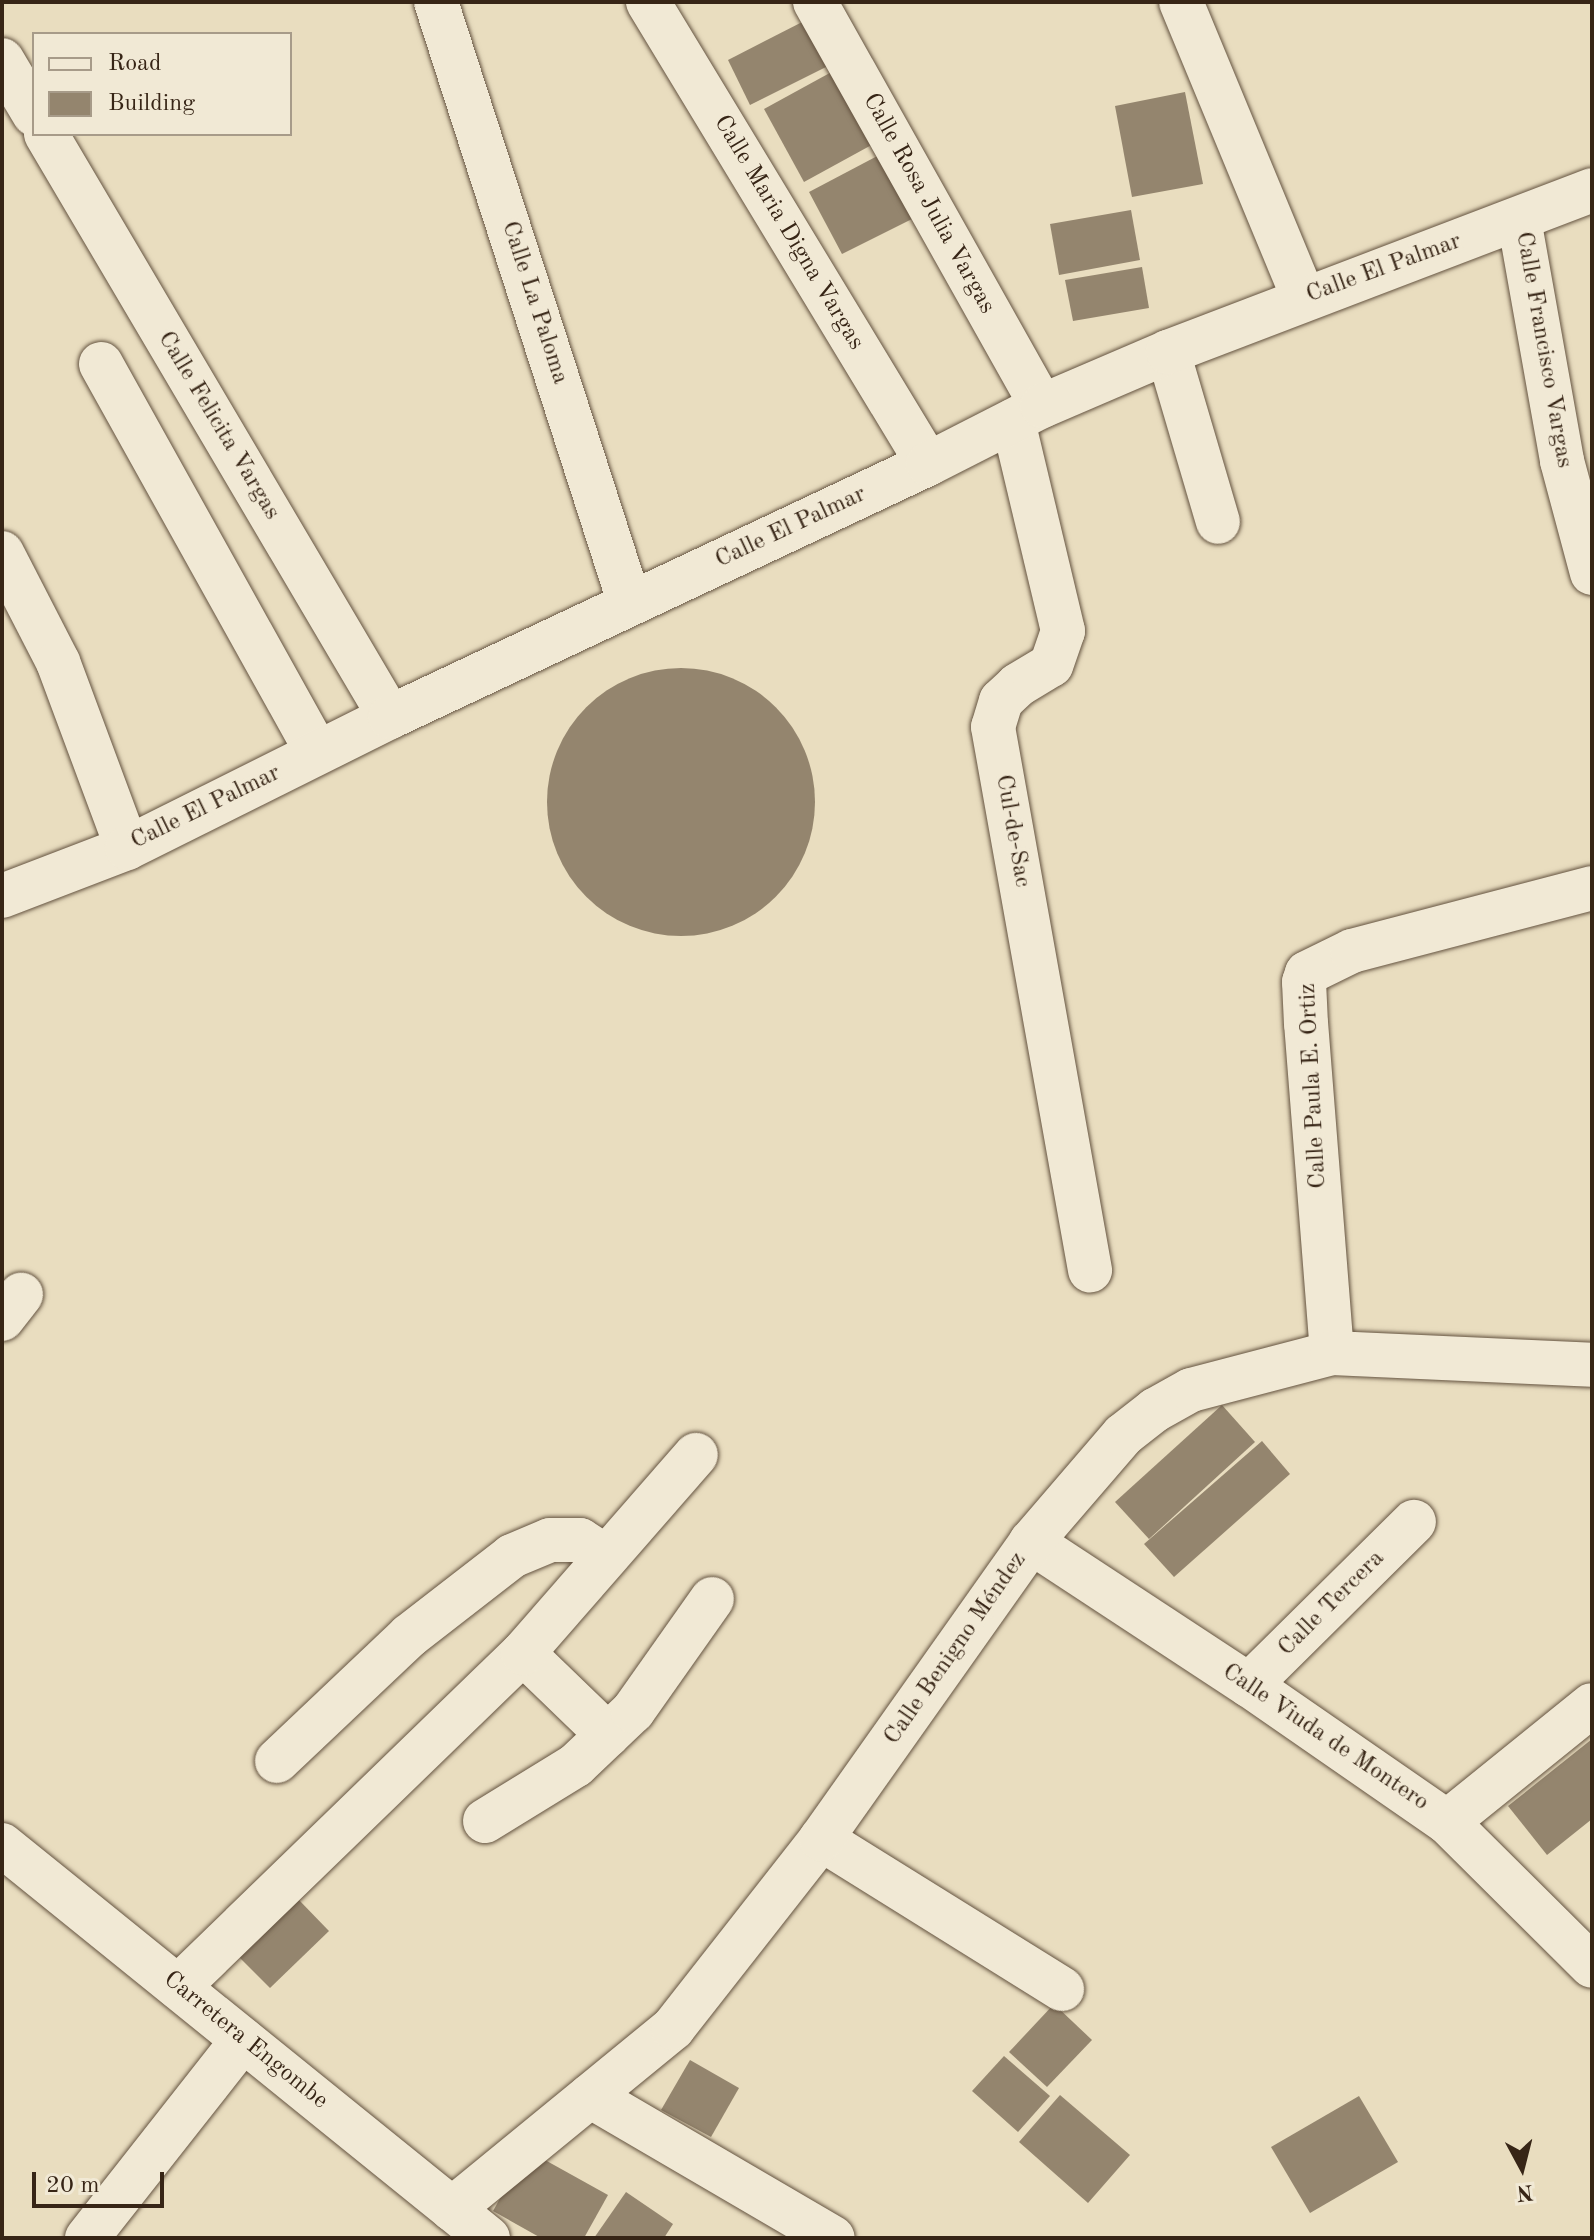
<!DOCTYPE html>
<html>
<head>
<meta charset="utf-8">
<style>
  body { margin:0 }
  #map { position:relative; width:1594px; height:2240px; overflow:hidden; background:#e9ddbf; font-family:"Old Standard TT",serif }
  div>[style] { position:absolute }
  .building>* { inset:0; background:#94856e }
  .round { border-radius:50% }
  .roads { filter:drop-shadow(0 0 2px #645340) drop-shadow(0 0 2px #645340) }
  .minor>* { height:44px; margin:-22px; padding:0 22px; transform-origin:22px; border-radius:22px; background:#f1e9d5 }
  span { translate:-50% -50%; white-space:nowrap; text-align:center; line-height:1.15; -webkit-text-stroke:7px #f1e9d5; paint-order:stroke }
  .street-label { font-size:24px; color:#372516 }
  .frame { position:absolute; inset:0; border:4px solid #372516; pointer-events:none }
  .legend { position:absolute; left:32px; top:32px; width:260px; height:104px; box-sizing:border-box; background:#f1e9d5; border:2px solid #a79b89; margin:0; padding:10px 14px; list-style:none; font-size:24px; color:#372516 }
  .legend li { display:flex; align-items:center; gap:16px; height:40px }
  .legend b { width:40px; border:2px solid #a79b89 }
  .north { position:absolute; left:1482px; top:2128px; width:80px; height:80px; -webkit-text-stroke:6px #f1e9d5; paint-order:stroke; rotate:173deg; font-size:22px; font-weight:700; line-height:32px; text-align:center; color:#372516 }
  .north::after { content:''; display:block; margin:auto; width:28px; height:36px; background:#372516; clip-path:polygon(50% 0,100% 100%,50% 72%,0 100%) }
  .scale { position:absolute; left:32px; top:2172px; width:132px; height:36px; box-sizing:border-box; border:4px solid #372516; border-top:0; padding-left:10px; font-size:24px; line-height:28px; white-space:nowrap; color:#372516; -webkit-text-stroke:6px #f1e9d5; paint-order:stroke }
</style>
</head>
<body>
<div id="map">
  <div class="building">
    <div style="clip-path:polygon(812px 17px,834px 63px,750px 105px,728px 60px)"></div>
    <div style="clip-path:polygon(837px 69px,877px 142px,804px 182px,764px 109px)"></div>
    <div style="clip-path:polygon(1185px 92px,1203px 184px,1132px 197px,1115px 106px)"></div>
    <div style="clip-path:polygon(883px 153px,916px 217px,842px 254px,809px 192px)"></div>
    <div style="clip-path:polygon(1131px 210px,1140px 260px,1059px 275px,1050px 224px)"></div>
    <div style="clip-path:polygon(1142px 267px,1149px 308px,1073px 321px,1065px 280px)"></div>
    <div class="round" style="left:547px;top:668px;width:268px;height:268px"></div>
    <div style="clip-path:polygon(1222px 1405px,1255px 1442px,1149px 1539px,1115px 1502px)"></div>
    <div style="clip-path:polygon(1262px 1441px,1290px 1474px,1174px 1577px,1144px 1544px)"></div>
    <div style="clip-path:polygon(1592px 1739px,1592px 1819px,1547px 1855px,1508px 1806px)"></div>
    <div style="clip-path:polygon(297px 1898px,329px 1931px,270px 1988px,238px 1956px)"></div>
    <div style="clip-path:polygon(1054px 2004px,1092px 2040px,1047px 2087px,1009px 2052px)"></div>
    <div style="clip-path:polygon(1004px 2056px,1050px 2096px,1018px 2132px,972px 2091px)"></div>
    <div style="clip-path:polygon(690px 2060px,739px 2088px,711px 2137px,661px 2110px)"></div>
    <div style="clip-path:polygon(1060px 2095px,1130px 2155px,1088px 2203px,1019px 2142px)"></div>
    <div style="clip-path:polygon(1359px 2096px,1398px 2162px,1310px 2213px,1271px 2147px)"></div>
    <div style="clip-path:polygon(527px 2150px,608px 2195px,584px 2238px,541px 2238px,493px 2211px)"></div>
    <div style="clip-path:polygon(626px 2192px,673px 2224px,664px 2238px,594px 2238px)"></div>
  </div>
  <div class="roads">
    <div class="minor">
      <div style="left:436px;top:2px;width:632px;rotate:72.14deg"></div>
      <div style="left:648px;top:2px;width:540px;rotate:58.78deg"></div>
      <div style="left:815px;top:2px;width:463px;rotate:60.7deg"></div>
      <div style="left:1181px;top:2px;width:321px;rotate:67.5deg"></div>
      <div style="left:2px;top:60px;width:63px;rotate:59.3deg"></div>
      <div style="left:46px;top:134px;width:677px;rotate:59.46deg"></div>
      <div style="left:1519px;top:219px;width:246px;rotate:79.9deg"></div>
      <div style="left:1562px;top:461px;width:116px;rotate:75deg"></div>
      <div style="left:1168px;top:352px;width:177px;rotate:73.6deg"></div>
      <div style="left:101px;top:364px;width:444px;rotate:60.9deg"></div>
      <div style="left:1013px;top:421px;width:216px;rotate:76.6deg"></div>
      <div style="left:1063px;top:631px;width:36px;rotate:109deg"></div>
      <div style="left:1051px;top:665px;width:39px;rotate:149deg"></div>
      <div style="left:1018px;top:685px;width:23px;rotate:137deg"></div>
      <div style="left:1001px;top:701px;width:27px;rotate:107deg"></div>
      <div style="left:993px;top:727px;width:552px;rotate:79.87deg"></div>
      <div style="left:2px;top:553px;width:123px;rotate:62.8deg"></div>
      <div style="left:58px;top:662px;width:198px;rotate:69.6deg"></div>
      <div style="left:2px;top:896px;width:134px;rotate:-21deg"></div>
      <div style="left:127px;top:848px;width:294px;rotate:-26.5deg"></div>
      <div style="left:390px;top:717px;width:595px;rotate:-25.19deg"></div>
      <div style="left:928px;top:464px;width:128px;rotate:-27deg"></div>
      <div style="left:1042px;top:406px;width:137px;rotate:-23.2deg"></div>
      <div style="left:1168px;top:352px;width:454px;rotate:-20.9deg"></div>
      <div style="left:2px;top:1319px;width:31px;rotate:-52deg"></div>
      <div style="left:1332px;top:1353px;width:330px;rotate:-94.5deg"></div>
      <div style="left:1306px;top:1024px;width:42px;rotate:-92.7deg"></div>
      <div style="left:1304px;top:982px;width:9px;rotate:-72deg"></div>
      <div style="left:1307px;top:973px;width:50px;rotate:-26.1deg"></div>
      <div style="left:1352px;top:951px;width:248px;rotate:-14.7deg"></div>
      <div style="left:1031px;top:1542px;width:261px;rotate:33.3deg"></div>
      <div style="left:1249px;top:1685px;width:241px;rotate:34.7deg"></div>
      <div style="left:1447px;top:1822px;width:204px;rotate:44.8deg"></div>
      <div style="left:523px;top:1653px;width:118px;rotate:44deg"></div>
      <div style="left:1249px;top:1685px;width:232px;rotate:-44.7deg"></div>
      <div style="left:277px;top:1761px;width:182px;rotate:-43.4deg"></div>
      <div style="left:409px;top:1636px;width:130px;rotate:-37.8deg"></div>
      <div style="left:512px;top:1556px;width:41px;rotate:-22.8deg"></div>
      <div style="left:550px;top:1540px;width:30px"></div>
      <div style="left:580px;top:1540px;width:31px;rotate:33deg"></div>
      <div style="left:485px;top:1821px;width:107px;rotate:-31.6deg"></div>
      <div style="left:576px;top:1765px;width:79px;rotate:-43.5deg"></div>
      <div style="left:633px;top:1711px;width:137px;rotate:-54.8deg"></div>
      <div style="left:1447px;top:1822px;width:186px;rotate:-38.9deg"></div>
      <div style="left:821px;top:1839px;width:284px;rotate:31.9deg"></div>
      <div style="left:2px;top:1845px;width:625px;rotate:38.96deg"></div>
      <div style="left:178px;top:1987px;width:480px;rotate:-44.1deg"></div>
      <div style="left:523px;top:1653px;width:263px;rotate:-48.9deg"></div>
      <div style="left:590px;top:2096px;width:281px;rotate:30.3deg"></div>
      <div style="left:452px;top:2209px;width:286px;rotate:-39.3deg"></div>
      <div style="left:673px;top:2028px;width:240px;rotate:-51.9deg"></div>
      <div style="left:821px;top:1839px;width:364px;rotate:-54.7deg"></div>
      <div style="left:1031px;top:1542px;width:141px;rotate:-49.3deg"></div>
      <div style="left:1123px;top:1435px;width:41px;rotate:-38deg"></div>
      <div style="left:1155px;top:1410px;width:41px;rotate:-29.1deg"></div>
      <div style="left:1191px;top:1390px;width:146px;rotate:-14.7deg"></div>
      <div style="left:1332px;top:1353px;width:260px;rotate:2.6deg"></div>
      <div style="left:87px;top:2238px;width:252px;rotate:-51.8deg"></div>
    </div>
  </div>
  <div class="street-label">
    <span style="left:928px;top:204px;rotate:61deg">Calle Rosa Julia Vargas</span>
    <span style="left:788px;top:233px;rotate:59deg">Calle Maria Digna Vargas</span>
    <span style="left:1384px;top:269px;rotate:-20deg">Calle El Palmar</span>
    <span style="left:534px;top:303px;rotate:72deg">Calle La Paloma</span>
    <span style="left:1543px;top:350px;rotate:80deg">Calle Francisco Vargas</span>
    <span style="left:218px;top:426px;rotate:59deg">Calle Felicita Vargas</span>
    <span style="left:791px;top:528px;rotate:-25deg">Calle El Palmar</span>
    <span style="left:206px;top:808px;rotate:-26deg">Calle El Palmar</span>
    <span style="left:1012px;top:831px;rotate:80deg">Cul-de-Sac</span>
    <span style="left:1314px;top:1086px;rotate:-93deg">Calle Paula E. Ortiz</span>
    <span style="left:1332px;top:1604px;rotate:-45deg">Calle Tercera</span>
    <span style="left:956px;top:1649px;rotate:-55deg">Calle Benigno Méndez</span>
    <span style="left:1325px;top:1738px;rotate:34deg">Calle Viuda de Montero</span>
    <span style="left:245px;top:2041px;rotate:39deg">Carretera Engombe</span>
  </div>
  <div class="frame"></div>
  <ul class="legend">
  <li><b style="height:10px;background:#f1e9d5"></b>Road</li>
  <li><b style="height:22px;background:#94856e"></b>Building</li>
  </ul>
  <div class="north">N</div>
  <div class="scale">20 m</div>
</div>
</body>
</html>
